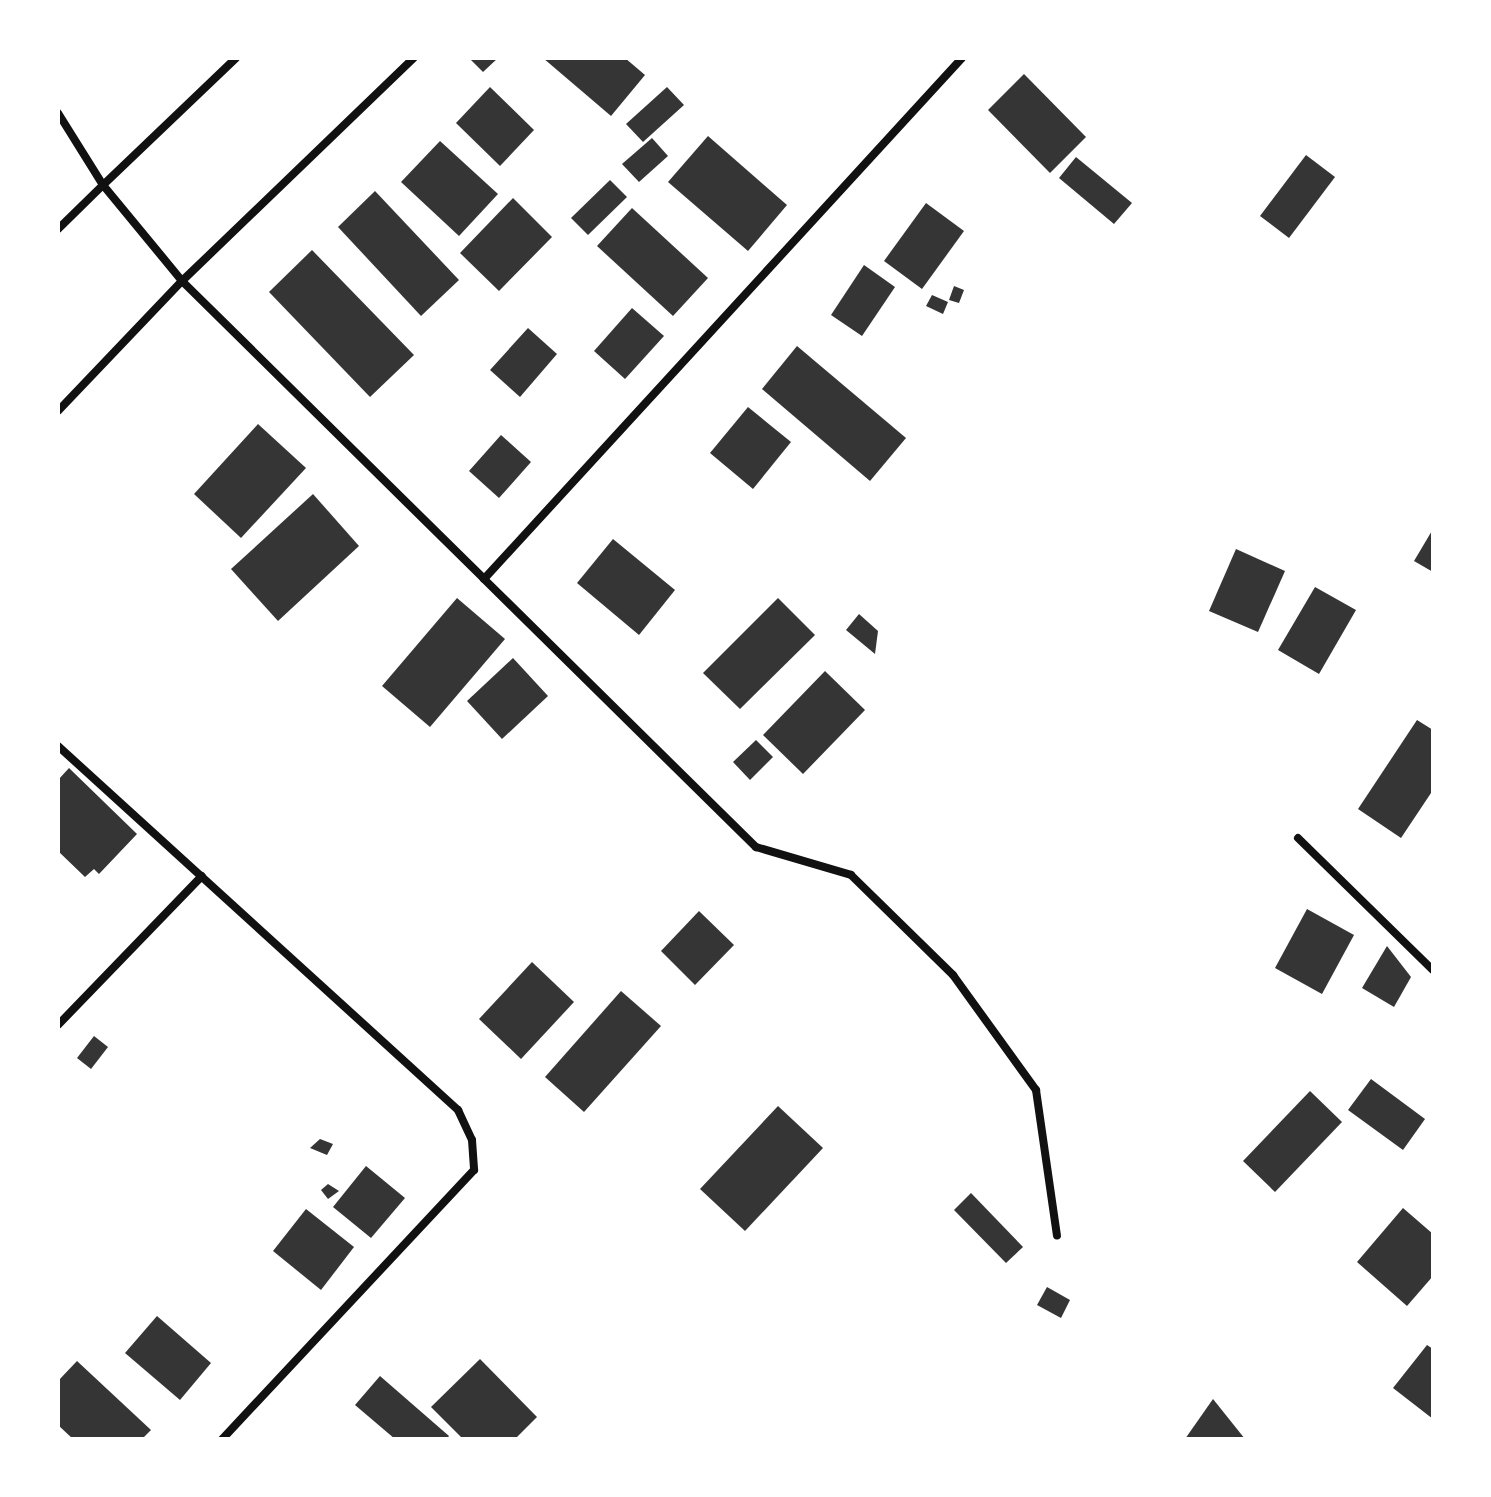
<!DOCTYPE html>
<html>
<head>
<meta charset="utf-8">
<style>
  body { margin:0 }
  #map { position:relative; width:1491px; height:1497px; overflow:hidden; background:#fff; font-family:Karla,sans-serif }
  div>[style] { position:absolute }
  .building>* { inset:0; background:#353535 }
  .minor>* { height:8px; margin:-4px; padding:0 4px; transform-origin:4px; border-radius:4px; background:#111 }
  span { translate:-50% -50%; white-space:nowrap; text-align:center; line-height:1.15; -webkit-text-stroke:6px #fff; paint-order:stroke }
  .frame { position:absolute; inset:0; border:60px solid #fff; pointer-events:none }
</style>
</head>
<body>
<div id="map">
  <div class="building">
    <div style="clip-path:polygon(469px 58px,498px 58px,483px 72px)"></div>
    <div style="clip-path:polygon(543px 58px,625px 58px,645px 75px,611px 116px)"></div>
    <div style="clip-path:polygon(1024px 74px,1086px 137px,1050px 173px,988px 110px)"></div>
    <div style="clip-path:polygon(490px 87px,534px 130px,500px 166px,456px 123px)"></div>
    <div style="clip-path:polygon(667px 87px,684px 105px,643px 142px,626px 124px)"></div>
    <div style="clip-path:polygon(708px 136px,787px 205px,748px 251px,668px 182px)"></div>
    <div style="clip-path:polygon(652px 138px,668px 156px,639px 182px,622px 164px)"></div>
    <div style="clip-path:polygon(440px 141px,498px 194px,459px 236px,401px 182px)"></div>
    <div style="clip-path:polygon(1306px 155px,1335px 177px,1289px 238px,1260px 216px)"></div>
    <div style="clip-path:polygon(1076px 157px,1132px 203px,1114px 224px,1059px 178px)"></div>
    <div style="clip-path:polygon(610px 180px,627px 197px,588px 235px,571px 218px)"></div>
    <div style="clip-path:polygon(375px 191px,459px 280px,421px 316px,338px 227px)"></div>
    <div style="clip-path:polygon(513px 198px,552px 237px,499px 291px,460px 253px)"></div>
    <div style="clip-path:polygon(926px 203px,964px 231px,922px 289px,884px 261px)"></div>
    <div style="clip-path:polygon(632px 208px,708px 278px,673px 316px,597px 246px)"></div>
    <div style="clip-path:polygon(312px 250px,414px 355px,370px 397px,269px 292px)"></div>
    <div style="clip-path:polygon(864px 265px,895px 287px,862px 336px,831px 315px)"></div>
    <div style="clip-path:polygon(954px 286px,964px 290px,959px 303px,949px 300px)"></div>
    <div style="clip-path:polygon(932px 295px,948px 302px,943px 314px,926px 306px)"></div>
    <div style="clip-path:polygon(632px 308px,664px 336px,625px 379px,594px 351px)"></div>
    <div style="clip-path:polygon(528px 328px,557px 354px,520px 397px,490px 370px)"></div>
    <div style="clip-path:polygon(797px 346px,906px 438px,870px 481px,762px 389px)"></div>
    <div style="clip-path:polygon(748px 407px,791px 442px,753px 489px,710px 453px)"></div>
    <div style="clip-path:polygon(258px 424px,306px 468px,241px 538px,194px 494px)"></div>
    <div style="clip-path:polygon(501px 435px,531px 462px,499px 498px,469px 471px)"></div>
    <div style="clip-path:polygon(313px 494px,359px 546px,278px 621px,231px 569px)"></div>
    <div style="clip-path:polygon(1433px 529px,1433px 572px,1414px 561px)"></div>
    <div style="clip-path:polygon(613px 539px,675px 590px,639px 635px,577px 583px)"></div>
    <div style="clip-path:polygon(1236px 549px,1285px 571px,1258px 632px,1209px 611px)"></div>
    <div style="clip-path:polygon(1315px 587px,1356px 610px,1319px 674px,1278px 650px)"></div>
    <div style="clip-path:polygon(457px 598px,505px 639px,430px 727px,382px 686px)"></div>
    <div style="clip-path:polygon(778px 598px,815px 635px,740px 709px,703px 673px)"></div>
    <div style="clip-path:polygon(859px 614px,878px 631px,875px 654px,846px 630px)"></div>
    <div style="clip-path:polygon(513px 658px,548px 696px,502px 739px,467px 701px)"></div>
    <div style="clip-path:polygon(825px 671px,865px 710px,803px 774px,763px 735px)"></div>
    <div style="clip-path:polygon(1417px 720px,1433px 730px,1433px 790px,1401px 838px,1358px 809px)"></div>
    <div style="clip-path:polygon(756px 740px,773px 757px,750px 780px,733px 762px)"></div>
    <div style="clip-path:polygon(69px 768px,137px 834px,99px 874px,94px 869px,85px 877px,58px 851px,58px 780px)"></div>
    <div style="clip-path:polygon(1307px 909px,1354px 935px,1322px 994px,1275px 968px)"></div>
    <div style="clip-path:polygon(699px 911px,734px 945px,695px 985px,661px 951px)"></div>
    <div style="clip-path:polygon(1387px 946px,1411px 977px,1394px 1007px,1362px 988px)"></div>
    <div style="clip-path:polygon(532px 962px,574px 1002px,521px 1059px,479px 1019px)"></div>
    <div style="clip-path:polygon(621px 991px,661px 1026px,584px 1112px,545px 1077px)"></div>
    <div style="clip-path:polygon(94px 1036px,108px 1047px,91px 1069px,77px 1058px)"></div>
    <div style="clip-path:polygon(1371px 1079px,1425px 1119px,1403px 1150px,1348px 1110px)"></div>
    <div style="clip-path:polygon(1310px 1091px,1342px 1122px,1275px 1192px,1243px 1161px)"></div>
    <div style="clip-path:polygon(778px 1106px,823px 1148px,745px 1231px,700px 1189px)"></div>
    <div style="clip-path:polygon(320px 1139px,333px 1144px,327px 1155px,310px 1148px)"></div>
    <div style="clip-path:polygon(366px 1166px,405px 1198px,371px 1238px,333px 1207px)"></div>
    <div style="clip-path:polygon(328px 1184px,339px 1191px,328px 1199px,321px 1190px)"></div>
    <div style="clip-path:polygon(971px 1193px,1023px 1247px,1006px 1263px,954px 1210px)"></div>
    <div style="clip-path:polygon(1403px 1208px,1433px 1234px,1433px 1276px,1407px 1306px,1357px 1262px)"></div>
    <div style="clip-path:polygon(306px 1209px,354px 1247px,321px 1290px,273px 1251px)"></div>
    <div style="clip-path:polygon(1047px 1287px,1070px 1300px,1061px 1318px,1037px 1305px)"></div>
    <div style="clip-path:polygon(157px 1316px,211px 1363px,180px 1400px,125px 1353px)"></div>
    <div style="clip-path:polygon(1427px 1345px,1433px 1349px,1433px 1419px,1393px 1388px)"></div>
    <div style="clip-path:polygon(480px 1359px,537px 1417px,515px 1439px,463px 1439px,431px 1407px)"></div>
    <div style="clip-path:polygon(77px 1361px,151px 1430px,142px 1439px,73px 1439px,58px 1425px,58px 1381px)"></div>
    <div style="clip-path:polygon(380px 1376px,449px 1436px,447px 1439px,395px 1439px,355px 1405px)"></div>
    <div style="clip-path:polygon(1213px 1399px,1245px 1439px,1185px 1439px)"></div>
  </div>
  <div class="minor">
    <div style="left:236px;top:58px;width:184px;rotate:136.3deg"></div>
    <div style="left:103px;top:185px;width:124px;rotate:50.5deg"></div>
    <div style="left:182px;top:281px;width:424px;rotate:44.6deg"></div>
    <div style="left:484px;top:579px;width:707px;rotate:-47.46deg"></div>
    <div style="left:58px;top:113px;width:85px;rotate:58deg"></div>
    <div style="left:103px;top:185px;width:63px;rotate:135.6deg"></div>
    <div style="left:58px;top:411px;width:180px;rotate:-46.4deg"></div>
    <div style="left:182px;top:281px;width:322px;rotate:-43.9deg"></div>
    <div style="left:484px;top:579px;width:382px;rotate:44.6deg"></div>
    <div style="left:756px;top:847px;width:99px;rotate:16.4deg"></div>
    <div style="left:851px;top:875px;width:143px;rotate:44.4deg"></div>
    <div style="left:953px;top:975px;width:142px;rotate:54.2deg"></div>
    <div style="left:1036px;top:1090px;width:147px;rotate:81.8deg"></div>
    <div style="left:58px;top:746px;width:541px;rotate:42.3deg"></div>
    <div style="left:458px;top:1110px;width:33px;rotate:65deg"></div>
    <div style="left:472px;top:1140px;width:30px;rotate:86deg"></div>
    <div style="left:474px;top:1170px;width:369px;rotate:133.1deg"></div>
    <div style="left:1298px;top:838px;width:189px;rotate:44.4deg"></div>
    <div style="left:58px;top:1025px;width:207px;rotate:-46deg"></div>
  </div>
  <div class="frame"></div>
</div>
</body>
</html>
